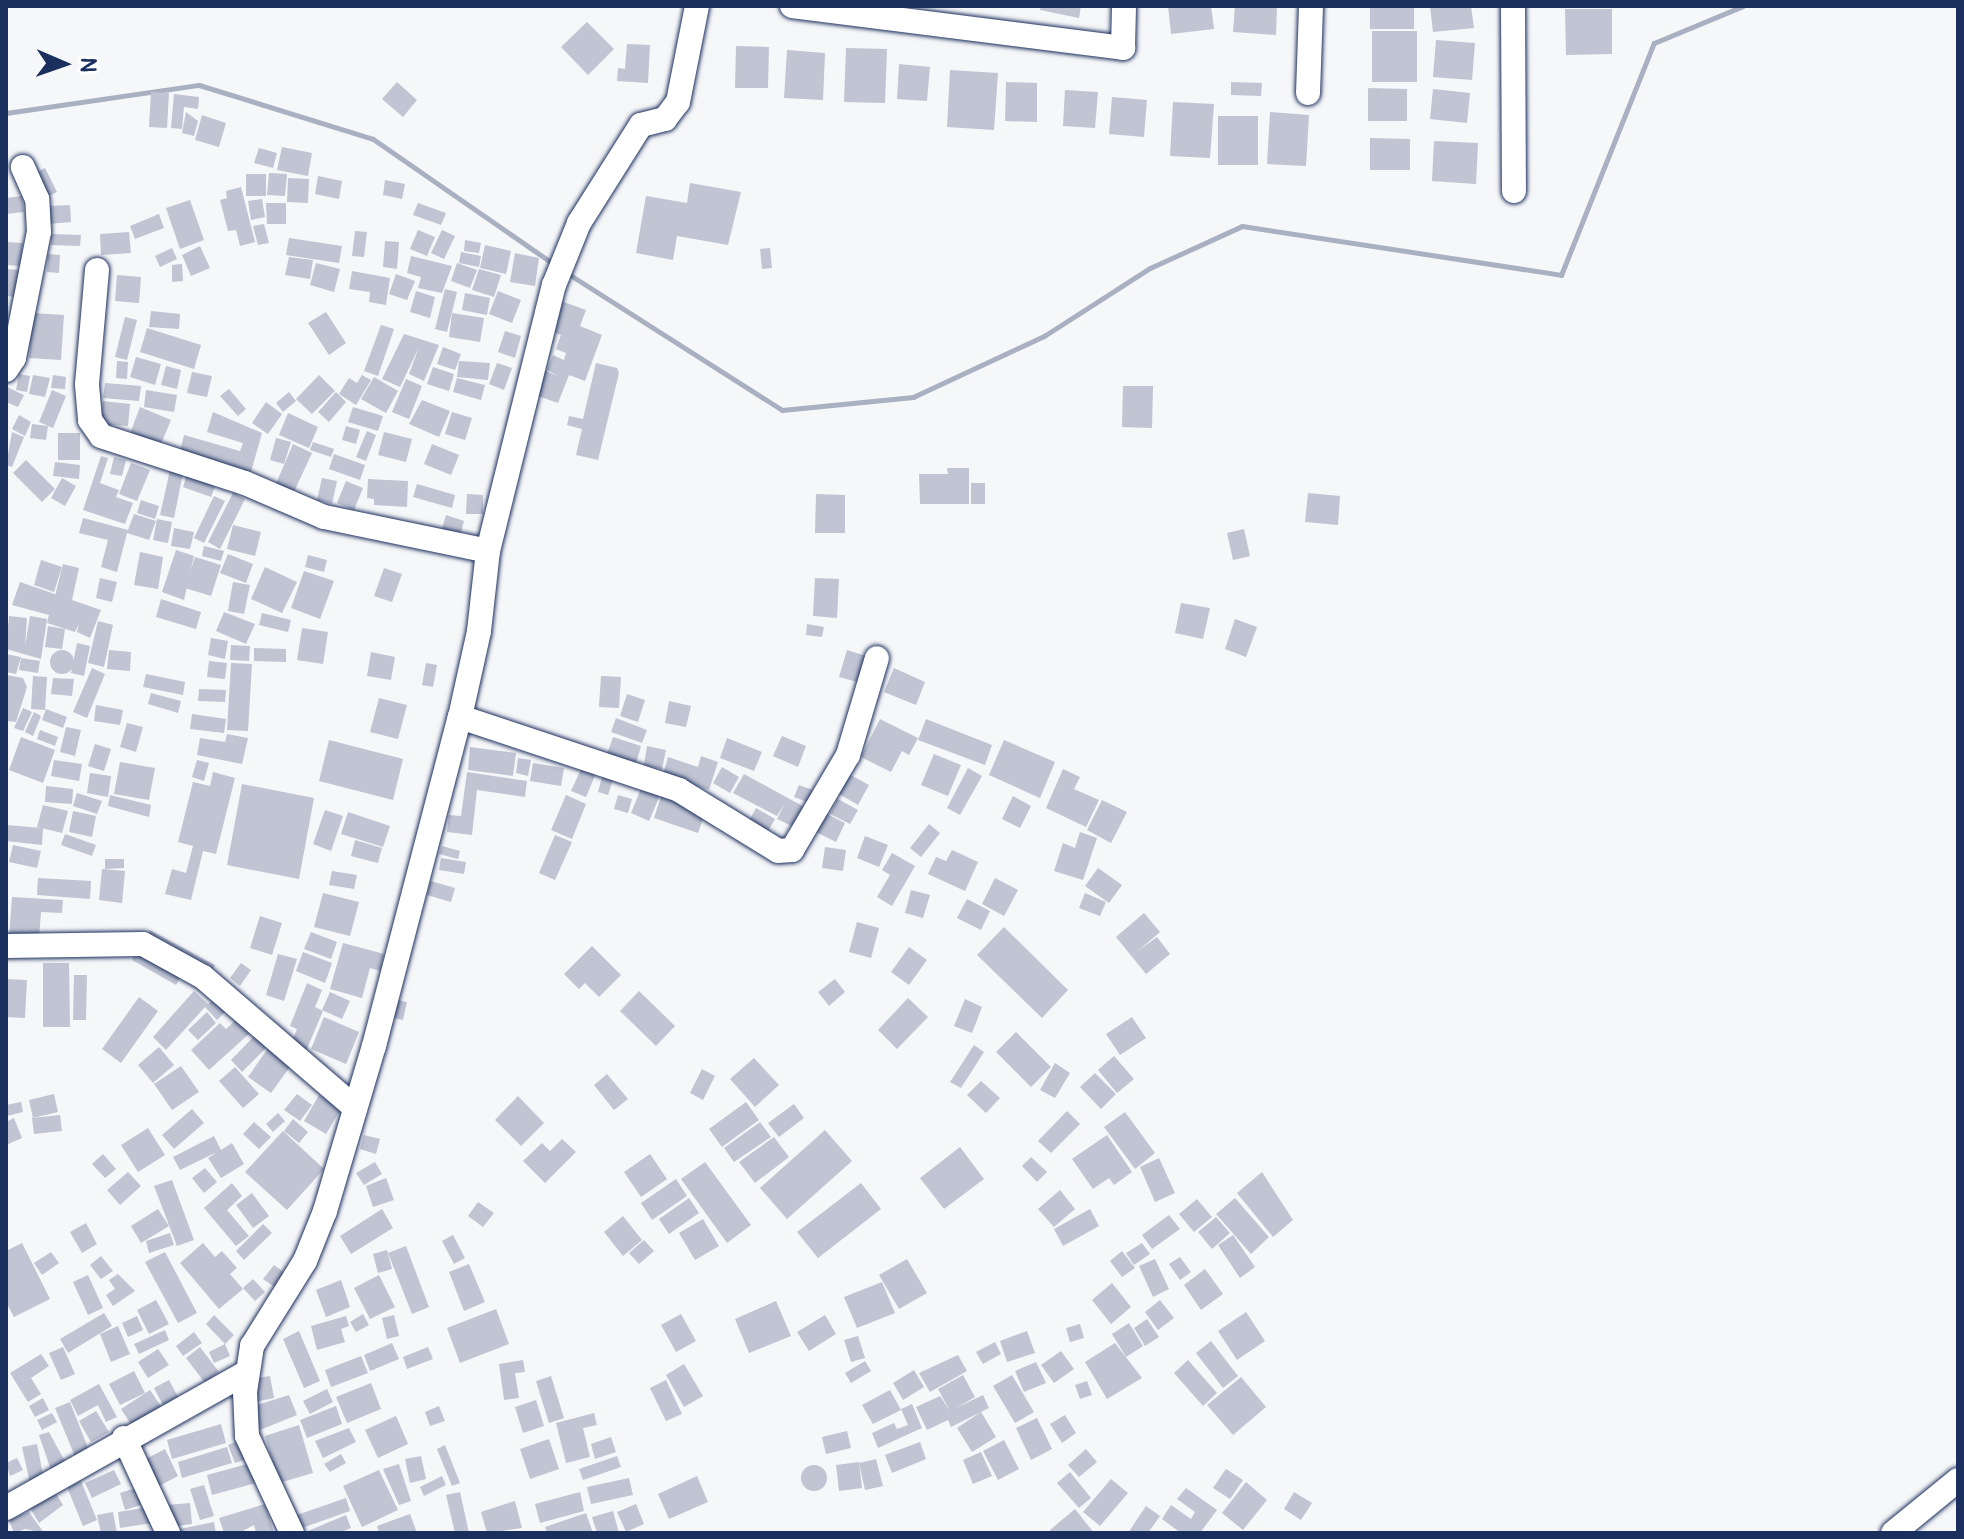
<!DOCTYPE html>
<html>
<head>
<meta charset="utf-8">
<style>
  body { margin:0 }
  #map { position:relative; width:1964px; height:1539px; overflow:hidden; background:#f6f7f9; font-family:Pangolin,sans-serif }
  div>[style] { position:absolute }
  .stream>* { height:5px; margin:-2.5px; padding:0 2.5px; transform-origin:2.5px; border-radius:2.5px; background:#a9b0c1 }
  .building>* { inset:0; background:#c0c4d3 }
  .round { border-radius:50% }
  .roads { filter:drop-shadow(0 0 2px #1b2f5e) drop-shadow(0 0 2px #1b2f5e) }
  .minor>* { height:24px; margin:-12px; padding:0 12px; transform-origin:12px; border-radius:12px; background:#fff }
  span { translate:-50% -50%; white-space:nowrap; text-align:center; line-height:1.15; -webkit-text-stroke:6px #fff; paint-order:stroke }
  .frame { position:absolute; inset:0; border:8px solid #1b2f5e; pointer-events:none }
  .north { position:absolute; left:24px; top:24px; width:80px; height:80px; -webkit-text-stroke:6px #fff; paint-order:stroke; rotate:92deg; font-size:22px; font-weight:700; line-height:32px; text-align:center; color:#1b2f5e }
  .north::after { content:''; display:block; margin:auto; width:28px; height:36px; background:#1b2f5e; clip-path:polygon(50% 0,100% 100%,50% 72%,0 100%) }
</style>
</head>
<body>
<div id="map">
  <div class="stream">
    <div style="left:6px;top:113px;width:195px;rotate:-8.3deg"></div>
    <div style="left:199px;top:85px;width:182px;rotate:17.2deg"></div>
    <div style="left:373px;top:139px;width:221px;rotate:34.7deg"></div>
    <div style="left:567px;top:273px;width:255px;rotate:32.5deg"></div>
    <div style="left:782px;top:410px;width:132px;rotate:-5.7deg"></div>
    <div style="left:913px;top:397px;width:145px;rotate:-25deg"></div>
    <div style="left:1044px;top:336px;width:126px;rotate:-32.7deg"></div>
    <div style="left:1150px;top:268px;width:101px;rotate:-24.5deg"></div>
    <div style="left:1242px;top:226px;width:323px;rotate:8.7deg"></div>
    <div style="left:1561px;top:275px;width:250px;rotate:-68.2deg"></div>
    <div style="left:1654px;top:43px;width:96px;rotate:-22.6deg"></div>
  </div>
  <div class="building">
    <div style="clip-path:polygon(1041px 6px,1081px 6px,1079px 18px,1040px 10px)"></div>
    <div style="clip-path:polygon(1168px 6px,1211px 6px,1214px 29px,1171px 34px)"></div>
    <div style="clip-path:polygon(1235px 6px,1277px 6px,1276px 35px,1233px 32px)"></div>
    <div style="clip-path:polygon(1370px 6px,1414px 6px,1414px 29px,1370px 29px)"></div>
    <div style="clip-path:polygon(1430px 6px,1471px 6px,1474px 28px,1433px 32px)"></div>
    <div style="clip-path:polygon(1565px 9px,1612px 9px,1612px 54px,1566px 55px)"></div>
    <div style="clip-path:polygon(587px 22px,614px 49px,588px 75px,561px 47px)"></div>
    <div style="clip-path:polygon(1372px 31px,1417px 31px,1417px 82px,1372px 82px)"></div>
    <div style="clip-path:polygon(1436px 40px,1475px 43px,1472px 80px,1433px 77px)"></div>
    <div style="clip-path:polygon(627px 44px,650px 45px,648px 83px,617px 81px,618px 68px,625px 69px)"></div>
    <div style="clip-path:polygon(736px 46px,769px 47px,768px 88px,735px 88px)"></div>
    <div style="clip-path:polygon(846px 48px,887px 49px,885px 103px,844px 102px)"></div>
    <div style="clip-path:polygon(787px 50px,825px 53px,823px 100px,784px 98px)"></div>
    <div style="clip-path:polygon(899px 64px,930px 67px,927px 101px,897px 99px)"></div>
    <div style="clip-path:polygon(950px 70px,998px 73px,994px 130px,947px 127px)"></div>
    <div style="clip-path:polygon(397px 82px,417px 100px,403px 117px,382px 99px)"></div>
    <div style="clip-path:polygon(1006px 82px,1037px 83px,1037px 122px,1005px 121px)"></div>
    <div style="clip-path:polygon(1231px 82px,1262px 83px,1261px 96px,1231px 95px)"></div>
    <div style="clip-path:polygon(1368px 88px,1407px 89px,1407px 121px,1368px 121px)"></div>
    <div style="clip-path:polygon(1433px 89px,1470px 93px,1467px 123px,1430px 119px)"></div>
    <div style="clip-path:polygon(1065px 90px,1098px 92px,1095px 128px,1063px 126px)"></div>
    <div style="clip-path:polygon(151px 92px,169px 93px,167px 128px,149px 127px)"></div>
    <div style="clip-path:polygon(174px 94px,199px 97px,198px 109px,184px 107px,182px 129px,171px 128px)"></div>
    <div style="clip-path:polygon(1112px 97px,1147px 100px,1144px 137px,1109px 134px)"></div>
    <div style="clip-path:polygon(1173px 102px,1214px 104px,1210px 158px,1170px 156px)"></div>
    <div style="clip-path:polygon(186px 112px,198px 121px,194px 136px,182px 133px)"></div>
    <div style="clip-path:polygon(1270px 112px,1309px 115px,1306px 166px,1267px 164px)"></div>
    <div style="clip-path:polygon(202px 115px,226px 123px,219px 147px,195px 140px)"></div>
    <div style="clip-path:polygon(1218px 116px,1258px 116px,1258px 165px,1218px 165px)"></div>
    <div style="clip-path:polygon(1370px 138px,1410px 139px,1410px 170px,1370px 170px)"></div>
    <div style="clip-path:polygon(1434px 141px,1478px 143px,1476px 184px,1432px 181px)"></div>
    <div style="clip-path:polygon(282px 147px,312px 153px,308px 176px,277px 170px)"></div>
    <div style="clip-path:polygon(259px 148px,277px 153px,273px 168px,254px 163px)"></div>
    <div style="clip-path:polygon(45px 168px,57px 192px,45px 198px,33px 174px)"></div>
    <div style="clip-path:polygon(269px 173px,287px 174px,285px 196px,267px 195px)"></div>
    <div style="clip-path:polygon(246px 174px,266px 174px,266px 196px,246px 196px)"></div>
    <div style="clip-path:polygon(318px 176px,342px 181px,339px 199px,315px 194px)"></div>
    <div style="clip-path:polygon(288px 178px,309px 179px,308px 203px,287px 202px)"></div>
    <div style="clip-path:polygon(385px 180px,405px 184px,402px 199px,383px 195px)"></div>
    <div style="clip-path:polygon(690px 183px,741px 192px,728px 245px,677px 236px,673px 260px,636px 253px,646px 196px,687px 203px)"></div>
    <div style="clip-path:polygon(241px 187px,255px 242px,240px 246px,236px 230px,228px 231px,220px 200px,227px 198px,226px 191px)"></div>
    <div style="clip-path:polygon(22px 196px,24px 212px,6px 214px,6px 198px)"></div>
    <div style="clip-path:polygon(262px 199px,265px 217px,251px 220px,248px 201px)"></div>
    <div style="clip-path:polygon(190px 200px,204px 240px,180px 249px,166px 208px)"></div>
    <div style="clip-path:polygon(266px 203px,286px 203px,286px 224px,267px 224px)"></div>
    <div style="clip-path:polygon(418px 203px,446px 213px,441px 225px,413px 215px)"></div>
    <div style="clip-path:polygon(70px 205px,71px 222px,49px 224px,47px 206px)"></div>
    <div style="clip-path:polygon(159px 214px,164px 228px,135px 239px,130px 226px)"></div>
    <div style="clip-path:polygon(264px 224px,269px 243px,258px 245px,253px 226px)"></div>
    <div style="clip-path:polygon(418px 230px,435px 237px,427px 256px,410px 249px)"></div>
    <div style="clip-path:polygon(442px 230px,455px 236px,444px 259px,431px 253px)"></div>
    <div style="clip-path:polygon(355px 231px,367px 232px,364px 257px,352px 256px)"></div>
    <div style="clip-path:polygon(129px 232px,131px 253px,101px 255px,100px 234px)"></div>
    <div style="clip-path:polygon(51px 234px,81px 235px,80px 246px,51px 245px)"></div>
    <div style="clip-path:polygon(289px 238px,342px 246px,339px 263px,286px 255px)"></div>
    <div style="clip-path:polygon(465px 240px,481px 243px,479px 253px,464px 251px)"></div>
    <div style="clip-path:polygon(385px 241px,399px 242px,397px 269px,383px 267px)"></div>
    <div style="clip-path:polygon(6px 242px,23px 243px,22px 266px,6px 265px)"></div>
    <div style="clip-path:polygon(485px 245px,511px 251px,506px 274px,480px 268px)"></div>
    <div style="clip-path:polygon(200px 246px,210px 268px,191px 276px,182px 255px)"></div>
    <div style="clip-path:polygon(172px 248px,177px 259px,160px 267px,155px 256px)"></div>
    <div style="clip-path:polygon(770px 248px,772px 268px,762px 269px,760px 249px)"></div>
    <div style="clip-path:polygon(461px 252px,481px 256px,479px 267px,459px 263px)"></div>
    <div style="clip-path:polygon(515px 253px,539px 258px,535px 286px,510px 282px)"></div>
    <div style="clip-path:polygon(48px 254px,60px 255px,59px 273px,47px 272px)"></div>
    <div style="clip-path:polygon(411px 256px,452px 266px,442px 293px,418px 288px,421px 277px,407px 273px)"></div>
    <div style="clip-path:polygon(289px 257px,313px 260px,310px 279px,285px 275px)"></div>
    <div style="clip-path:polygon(316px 263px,340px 269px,334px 292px,310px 285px)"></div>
    <div style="clip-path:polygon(457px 263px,477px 270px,470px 288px,451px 281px)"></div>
    <div style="clip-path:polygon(182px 264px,183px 281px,172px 282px,172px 265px)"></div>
    <div style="clip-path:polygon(6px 269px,20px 270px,19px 297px,6px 296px)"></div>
    <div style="clip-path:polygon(479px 269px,501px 275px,494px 297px,472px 290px)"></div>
    <div style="clip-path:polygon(352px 271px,390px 278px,386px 305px,369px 302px,370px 292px,349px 289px)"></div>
    <div style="clip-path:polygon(396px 274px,415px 281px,407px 300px,389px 294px)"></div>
    <div style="clip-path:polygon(117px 275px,141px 277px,139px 303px,115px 301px)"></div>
    <div style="clip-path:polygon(445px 289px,457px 292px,447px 332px,435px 329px)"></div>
    <div style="clip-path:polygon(416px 291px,435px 297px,430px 318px,410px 312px)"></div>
    <div style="clip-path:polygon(498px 291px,521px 300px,512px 323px,489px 314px)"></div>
    <div style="clip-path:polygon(465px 293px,490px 298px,487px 315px,462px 310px)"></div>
    <div style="clip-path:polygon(561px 301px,586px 310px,580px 326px,602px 335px,585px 381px,569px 375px,558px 403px,532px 394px,541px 369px,558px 376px,547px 370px,553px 355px,564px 360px,566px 353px,556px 349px,561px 335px,550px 331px)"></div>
    <div style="clip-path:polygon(151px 311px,180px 314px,179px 329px,149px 327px)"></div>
    <div style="clip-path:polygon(326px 312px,346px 343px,329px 355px,308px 323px)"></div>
    <div style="clip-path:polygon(32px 313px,64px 315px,61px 360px,29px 358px)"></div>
    <div style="clip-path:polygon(452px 313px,484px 318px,480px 342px,449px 337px)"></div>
    <div style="clip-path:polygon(125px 317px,137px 320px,127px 360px,115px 357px)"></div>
    <div style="clip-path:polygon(381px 325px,394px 329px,378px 376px,364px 371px)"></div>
    <div style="clip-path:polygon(147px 328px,201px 345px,194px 369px,140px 352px)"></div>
    <div style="clip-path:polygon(505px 331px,521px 336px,515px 358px,498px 352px)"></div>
    <div style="clip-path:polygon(404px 334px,439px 345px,424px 381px,409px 374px,419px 347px,400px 387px,382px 379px)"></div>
    <div style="clip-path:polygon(443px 347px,461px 354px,455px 370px,437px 364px)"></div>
    <div style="clip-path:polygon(136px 357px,161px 364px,155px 385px,130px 377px)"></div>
    <div style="clip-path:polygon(117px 361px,128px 362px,127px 379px,116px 378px)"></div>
    <div style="clip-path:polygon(459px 361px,490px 363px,488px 380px,457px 377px)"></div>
    <div style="clip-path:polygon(497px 363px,512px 368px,504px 390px,489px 384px)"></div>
    <div style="clip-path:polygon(596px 363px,617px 368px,619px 373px,598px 460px,576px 455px,582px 429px,567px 425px,569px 416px,583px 419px)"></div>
    <div style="clip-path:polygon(166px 366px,181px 370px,177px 389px,161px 385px)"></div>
    <div style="clip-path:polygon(433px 367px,454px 374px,449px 391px,427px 384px)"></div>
    <div style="clip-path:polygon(192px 372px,212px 376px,207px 397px,187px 393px)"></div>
    <div style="clip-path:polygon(19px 374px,30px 376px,27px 392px,16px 390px)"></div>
    <div style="clip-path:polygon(33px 375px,50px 378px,45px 397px,29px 394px)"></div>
    <div style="clip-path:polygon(53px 375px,66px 377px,65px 389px,51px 388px)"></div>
    <div style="clip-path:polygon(319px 375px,335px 391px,312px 414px,296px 399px)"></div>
    <div style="clip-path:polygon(362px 375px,371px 380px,356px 405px,339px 394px,349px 378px,357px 383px)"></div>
    <div style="clip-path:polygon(374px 377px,398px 391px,386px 413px,361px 399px)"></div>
    <div style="clip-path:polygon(457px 378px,485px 385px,481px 400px,453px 392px)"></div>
    <div style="clip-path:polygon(406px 379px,422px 386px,409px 419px,392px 412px)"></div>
    <div style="clip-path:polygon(105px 383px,141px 386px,139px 401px,103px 398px)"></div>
    <div style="clip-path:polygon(1123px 386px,1153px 386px,1152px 428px,1122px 427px)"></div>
    <div style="clip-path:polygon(7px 387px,24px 395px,18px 407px,6px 402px)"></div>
    <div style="clip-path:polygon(229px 389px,246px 409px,238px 416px,220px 396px)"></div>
    <div style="clip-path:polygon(52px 390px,66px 396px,53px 428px,39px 422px)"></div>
    <div style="clip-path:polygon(146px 390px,177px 395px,174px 412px,144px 407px)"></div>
    <div style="clip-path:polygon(289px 392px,296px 401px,283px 412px,276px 403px)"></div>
    <div style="clip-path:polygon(336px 392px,346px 402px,329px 422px,318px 412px)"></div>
    <div style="clip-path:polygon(422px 400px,450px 411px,439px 437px,409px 424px)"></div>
    <div style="clip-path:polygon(103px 401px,130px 404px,128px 426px,101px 424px)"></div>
    <div style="clip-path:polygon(266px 402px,282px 414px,268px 434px,252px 423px)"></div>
    <div style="clip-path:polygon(140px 407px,171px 420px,158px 451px,128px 439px)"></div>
    <div style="clip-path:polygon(353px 407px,383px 416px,378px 431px,348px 422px)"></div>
    <div style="clip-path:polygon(213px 412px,262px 433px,251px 472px,180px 452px,184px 435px,240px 451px,243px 443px,207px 432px)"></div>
    <div style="clip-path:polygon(452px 412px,472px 418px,465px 440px,445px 434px)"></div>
    <div style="clip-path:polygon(288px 413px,318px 427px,309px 448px,279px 435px)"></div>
    <div style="clip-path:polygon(19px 415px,31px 422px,25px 436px,12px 429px)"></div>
    <div style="clip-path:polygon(32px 424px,48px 426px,46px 440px,30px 438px)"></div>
    <div style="clip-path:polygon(346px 426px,360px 430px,356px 444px,342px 440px)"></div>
    <div style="clip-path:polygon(367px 431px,376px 435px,366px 461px,356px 457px)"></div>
    <div style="clip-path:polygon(12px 432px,24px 437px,12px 467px,6px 465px)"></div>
    <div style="clip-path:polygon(384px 432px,412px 439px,406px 462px,378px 455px)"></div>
    <div style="clip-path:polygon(58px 433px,80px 433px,80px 460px,58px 460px)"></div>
    <div style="clip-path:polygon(276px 438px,291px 442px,284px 464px,270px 460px)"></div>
    <div style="clip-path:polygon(313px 442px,334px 449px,331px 457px,310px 450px)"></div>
    <div style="clip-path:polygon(293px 444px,312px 453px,293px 494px,275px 486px)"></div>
    <div style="clip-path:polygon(432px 444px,459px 455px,451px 475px,424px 464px)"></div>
    <div style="clip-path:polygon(334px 454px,365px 465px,360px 480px,329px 469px)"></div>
    <div style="clip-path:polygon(101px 456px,108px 458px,100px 483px,119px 490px,116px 497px,133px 503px,125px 524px,83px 510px)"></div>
    <div style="clip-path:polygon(114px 457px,126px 460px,122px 476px,110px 474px)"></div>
    <div style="clip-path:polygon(26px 460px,55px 489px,42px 502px,13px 473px)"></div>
    <div style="clip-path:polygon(55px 462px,80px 465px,79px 479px,53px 476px)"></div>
    <div style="clip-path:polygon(131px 463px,150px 470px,137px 501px,119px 494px)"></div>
    <div style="clip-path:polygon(947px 468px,969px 468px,969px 504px,920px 504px,919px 474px,948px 474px)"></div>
    <div style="clip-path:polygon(170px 470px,183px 473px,174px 518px,160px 515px)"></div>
    <div style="clip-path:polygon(187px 474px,216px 484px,211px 497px,183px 487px)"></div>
    <div style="clip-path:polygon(62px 478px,76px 486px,65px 506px,51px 498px)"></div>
    <div style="clip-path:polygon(322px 478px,337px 481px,332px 504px,317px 500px)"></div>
    <div style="clip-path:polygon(368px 479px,408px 481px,407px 507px,374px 505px,374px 499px,367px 498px)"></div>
    <div style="clip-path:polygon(346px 481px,363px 488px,354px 510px,337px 503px)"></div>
    <div style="clip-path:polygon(971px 483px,985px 483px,985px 504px,971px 504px)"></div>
    <div style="clip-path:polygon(417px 484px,455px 495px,452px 508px,413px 497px)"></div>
    <div style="clip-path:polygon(233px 493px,245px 499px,220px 549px,208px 542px)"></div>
    <div style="clip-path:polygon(1308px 493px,1340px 496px,1338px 525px,1305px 522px)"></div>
    <div style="clip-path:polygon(467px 494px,483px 495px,483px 514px,466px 514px)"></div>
    <div style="clip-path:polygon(816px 494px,845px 495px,845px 533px,815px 533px)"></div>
    <div style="clip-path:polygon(214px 496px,225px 501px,204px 543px,194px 538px)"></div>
    <div style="clip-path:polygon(141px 500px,159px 506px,155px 519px,137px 513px)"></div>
    <div style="clip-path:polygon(134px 514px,156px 521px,149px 540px,127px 533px,117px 572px,101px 567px,108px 540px,79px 533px,83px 518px,128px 530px)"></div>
    <div style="clip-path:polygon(446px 515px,464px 521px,459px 540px,440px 535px)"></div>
    <div style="clip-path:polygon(157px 519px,172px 522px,168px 543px,153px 540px)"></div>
    <div style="clip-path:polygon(233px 525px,261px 532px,255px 556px,227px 549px)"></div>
    <div style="clip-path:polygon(174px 528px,194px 532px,190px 549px,171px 546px)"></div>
    <div style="clip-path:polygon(1244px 529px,1250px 556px,1233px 560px,1227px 533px)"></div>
    <div style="clip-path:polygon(204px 546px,224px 551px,221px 561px,202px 556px)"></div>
    <div style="clip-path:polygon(176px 550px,194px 556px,184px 600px,162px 592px)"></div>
    <div style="clip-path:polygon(140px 552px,163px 557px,158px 589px,134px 585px)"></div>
    <div style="clip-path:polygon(228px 554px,253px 564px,246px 583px,220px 573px)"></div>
    <div style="clip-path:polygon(308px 555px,327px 560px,324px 572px,305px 567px)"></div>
    <div style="clip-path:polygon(195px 557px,221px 565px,211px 596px,185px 588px)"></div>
    <div style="clip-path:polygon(41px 560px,62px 567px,54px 592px,34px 585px)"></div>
    <div style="clip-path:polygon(63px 564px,79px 568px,72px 600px,55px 596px)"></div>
    <div style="clip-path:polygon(265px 567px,297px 582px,282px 613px,251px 599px)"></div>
    <div style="clip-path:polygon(384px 568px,402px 574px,392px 602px,374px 596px)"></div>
    <div style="clip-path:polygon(304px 571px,334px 581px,320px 619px,291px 608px)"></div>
    <div style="clip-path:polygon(100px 578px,117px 582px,112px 602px,96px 598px)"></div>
    <div style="clip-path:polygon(815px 578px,839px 579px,837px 618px,813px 616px)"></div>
    <div style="clip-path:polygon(20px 582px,101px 610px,90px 638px,77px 632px,79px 624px,75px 632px,47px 623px,49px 615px,71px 621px,12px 605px)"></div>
    <div style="clip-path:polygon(233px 582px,250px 585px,244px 614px,228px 611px)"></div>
    <div style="clip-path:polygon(161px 599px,201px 612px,196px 629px,156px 617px)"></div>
    <div style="clip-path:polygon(1181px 603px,1210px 608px,1203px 639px,1175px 633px)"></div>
    <div style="clip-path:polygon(224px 612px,255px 624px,246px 644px,216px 631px)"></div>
    <div style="clip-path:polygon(262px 613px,291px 620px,288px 632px,259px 625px)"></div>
    <div style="clip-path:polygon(9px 616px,27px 618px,25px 646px,30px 616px,47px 619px,41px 659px,6px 649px)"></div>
    <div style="clip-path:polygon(1235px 619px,1257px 627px,1246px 657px,1225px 649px)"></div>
    <div style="clip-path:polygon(98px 621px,113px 625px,104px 667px,88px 663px)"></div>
    <div style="clip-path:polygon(807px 624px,824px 627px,822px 637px,806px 635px)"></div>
    <div style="clip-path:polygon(48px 626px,65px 629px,62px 649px,45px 647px)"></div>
    <div style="clip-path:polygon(302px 628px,328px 632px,323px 664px,297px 660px)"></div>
    <div style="clip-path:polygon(211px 638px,228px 641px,225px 659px,208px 655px)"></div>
    <div style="clip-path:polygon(77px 643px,90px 646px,84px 676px,71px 673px)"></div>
    <div style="clip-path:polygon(231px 645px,250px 646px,249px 661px,230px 660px)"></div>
    <div style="clip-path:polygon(254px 648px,286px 649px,286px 662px,254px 661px)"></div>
    <div class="round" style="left:50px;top:650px;width:24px;height:24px"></div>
    <div style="clip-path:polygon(109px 650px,131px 652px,130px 671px,107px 669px)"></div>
    <div style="clip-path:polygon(847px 650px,869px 657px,861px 683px,839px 677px)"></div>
    <div style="clip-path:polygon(371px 652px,395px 657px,391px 680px,367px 676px)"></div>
    <div style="clip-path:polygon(6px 654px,21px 657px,16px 674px,6px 672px)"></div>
    <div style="clip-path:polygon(21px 658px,40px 661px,38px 673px,19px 670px)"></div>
    <div style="clip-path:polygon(209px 661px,227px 663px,225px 679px,207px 677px)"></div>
    <div style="clip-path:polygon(231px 663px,252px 664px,248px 731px,227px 730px)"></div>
    <div style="clip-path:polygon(426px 663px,437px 665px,433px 687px,422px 685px)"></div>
    <div style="clip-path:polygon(92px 668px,105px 674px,87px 718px,73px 712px)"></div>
    <div style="clip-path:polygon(894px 668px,925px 682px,916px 705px,884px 692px)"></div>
    <div style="clip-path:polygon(146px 674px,185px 682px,183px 695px,143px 687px)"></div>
    <div style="clip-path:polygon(6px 675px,23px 678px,27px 687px,16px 722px,6px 721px)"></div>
    <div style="clip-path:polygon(33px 676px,47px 677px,45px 710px,31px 709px)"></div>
    <div style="clip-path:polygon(601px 676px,621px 677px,619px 708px,599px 707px)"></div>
    <div style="clip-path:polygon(53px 678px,74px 679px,72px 696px,51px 694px)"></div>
    <div style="clip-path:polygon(199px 689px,226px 690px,225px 702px,198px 701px)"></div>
    <div style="clip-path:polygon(151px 693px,181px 701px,178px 713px,148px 704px)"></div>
    <div style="clip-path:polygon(627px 694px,645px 700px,638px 722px,620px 716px)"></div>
    <div style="clip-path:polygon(379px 698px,407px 705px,398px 739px,370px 732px)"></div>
    <div style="clip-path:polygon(669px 701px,691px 706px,686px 727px,665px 723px)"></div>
    <div style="clip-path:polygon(96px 705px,123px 710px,120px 725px,94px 721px)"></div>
    <div style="clip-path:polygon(23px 708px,32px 712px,23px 731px,14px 728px)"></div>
    <div style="clip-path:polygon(46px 709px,67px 717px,63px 728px,42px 720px)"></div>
    <div style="clip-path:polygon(34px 712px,41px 716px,33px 736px,25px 732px)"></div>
    <div style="clip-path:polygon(192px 714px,226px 719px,224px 733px,190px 729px)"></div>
    <div style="clip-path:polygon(616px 718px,647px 730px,642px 743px,611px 732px)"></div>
    <div style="clip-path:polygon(880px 719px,918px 738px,909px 755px,902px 751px,891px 772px,861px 757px)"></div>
    <div style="clip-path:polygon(926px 719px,992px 745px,985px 765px,918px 740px)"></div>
    <div style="clip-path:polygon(127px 723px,143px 727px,136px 752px,120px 747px)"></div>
    <div style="clip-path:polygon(66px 727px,81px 730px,75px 756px,60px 752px)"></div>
    <div style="clip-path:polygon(40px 730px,58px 737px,55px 746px,37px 739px)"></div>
    <div style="clip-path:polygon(227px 734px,248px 738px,242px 764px,197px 755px,200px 738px,225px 742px)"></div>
    <div style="clip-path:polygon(782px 736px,806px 746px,798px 767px,773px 756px)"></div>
    <div style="clip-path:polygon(21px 737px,55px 750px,43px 783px,9px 770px)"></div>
    <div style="clip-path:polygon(613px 737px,641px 746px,635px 767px,606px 757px)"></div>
    <div style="clip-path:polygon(727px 738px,762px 752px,754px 771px,720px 758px)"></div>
    <div style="clip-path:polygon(329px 740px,403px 759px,393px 800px,319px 781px)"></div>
    <div style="clip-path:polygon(1004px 740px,1055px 762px,1040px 798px,989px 775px)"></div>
    <div style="clip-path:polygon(95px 744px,111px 749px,104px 771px,88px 766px)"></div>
    <div style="clip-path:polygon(647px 746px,666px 750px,662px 769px,644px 765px)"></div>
    <div style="clip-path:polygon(470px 747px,516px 753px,513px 776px,468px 770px)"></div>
    <div style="clip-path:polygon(934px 754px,961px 765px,948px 796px,921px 785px)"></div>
    <div style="clip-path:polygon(701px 756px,718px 762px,709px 790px,663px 775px,668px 757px,698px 767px)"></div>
    <div style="clip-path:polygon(518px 758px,531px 760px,528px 776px,516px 773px)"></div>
    <div style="clip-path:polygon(54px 760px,82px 764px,79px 781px,51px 776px)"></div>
    <div style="clip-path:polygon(197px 760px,209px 763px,204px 781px,192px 777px)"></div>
    <div style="clip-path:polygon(120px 762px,155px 768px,149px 800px,114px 794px)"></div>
    <div style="clip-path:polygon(533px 763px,564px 768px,561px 786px,530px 781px)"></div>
    <div style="clip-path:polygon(582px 767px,596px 773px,586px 797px,571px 791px)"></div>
    <div style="clip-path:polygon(722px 767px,739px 777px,730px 793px,713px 783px)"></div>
    <div style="clip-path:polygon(968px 768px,982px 776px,960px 815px,947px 808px)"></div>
    <div style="clip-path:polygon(1063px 769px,1080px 777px,1074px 789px,1099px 800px,1086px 827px,1046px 808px)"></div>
    <div style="clip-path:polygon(213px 772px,235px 778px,216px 854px,203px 851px,191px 900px,165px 894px,172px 869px,186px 873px,193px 846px,178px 842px,193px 782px,210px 786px)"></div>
    <div style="clip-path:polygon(467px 772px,527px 781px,525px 797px,477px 790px,472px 835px,447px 832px,449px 815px,461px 816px)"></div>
    <div style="clip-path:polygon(90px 773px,111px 776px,108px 797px,87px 793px)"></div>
    <div style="clip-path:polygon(847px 773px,869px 785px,858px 805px,836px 792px)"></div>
    <div style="clip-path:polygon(744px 774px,808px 809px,798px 829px,777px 819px,785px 803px,777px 816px,733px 793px)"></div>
    <div style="clip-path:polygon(602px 777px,613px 780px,608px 795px,598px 792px)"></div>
    <div style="clip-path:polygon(242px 784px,314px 798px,299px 879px,227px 865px)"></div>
    <div style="clip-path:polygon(799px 785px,815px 791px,810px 803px,794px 797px)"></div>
    <div style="clip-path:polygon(46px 786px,73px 789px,72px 804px,45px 802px)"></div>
    <div style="clip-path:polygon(642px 786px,661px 793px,649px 821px,631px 813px)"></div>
    <div style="clip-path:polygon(77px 793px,102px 801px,97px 814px,73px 806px)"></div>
    <div style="clip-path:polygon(662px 793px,687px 802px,685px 809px,704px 816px,698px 833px,654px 818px)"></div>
    <div style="clip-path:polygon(110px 795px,151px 805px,149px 817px,108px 806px)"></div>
    <div style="clip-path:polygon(566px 795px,586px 804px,572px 839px,551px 830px)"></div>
    <div style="clip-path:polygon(618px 795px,632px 799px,628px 813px,614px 809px)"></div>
    <div style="clip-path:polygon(1013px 796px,1031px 806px,1020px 828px,1002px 819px)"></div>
    <div style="clip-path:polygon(838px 799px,858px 810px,850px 824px,830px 814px)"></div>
    <div style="clip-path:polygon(1102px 800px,1127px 812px,1111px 843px,1087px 830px)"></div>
    <div style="clip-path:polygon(43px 805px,68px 811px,62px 833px,37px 827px)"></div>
    <div style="clip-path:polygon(756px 808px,775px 819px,767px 833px,748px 823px)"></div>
    <div style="clip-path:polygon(325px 810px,343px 816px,331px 851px,313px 844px)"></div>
    <div style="clip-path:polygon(73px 811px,96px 816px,92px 837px,69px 832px)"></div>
    <div style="clip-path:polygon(348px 812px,390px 826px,383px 847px,341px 834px)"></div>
    <div style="clip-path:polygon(825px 813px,845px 823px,836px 842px,816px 832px)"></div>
    <div style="clip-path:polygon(929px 824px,940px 833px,921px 857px,910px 848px)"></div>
    <div style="clip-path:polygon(6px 825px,43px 828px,42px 845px,6px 841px)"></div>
    <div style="clip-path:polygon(1080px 832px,1097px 838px,1083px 880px,1054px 871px,1063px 843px,1075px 848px)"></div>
    <div style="clip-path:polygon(65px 834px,96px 845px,92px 856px,61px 845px)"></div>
    <div style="clip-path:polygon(555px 835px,572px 842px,555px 880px,539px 873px)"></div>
    <div style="clip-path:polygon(865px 836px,888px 845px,879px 867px,857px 858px)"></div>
    <div style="clip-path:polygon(355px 840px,382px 848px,378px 863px,351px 856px)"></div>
    <div style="clip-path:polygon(13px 845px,41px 851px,37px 868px,9px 862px)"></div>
    <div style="clip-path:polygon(442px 846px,460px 851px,458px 859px,439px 854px)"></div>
    <div style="clip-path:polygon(825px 847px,846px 850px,843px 871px,822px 868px)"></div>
    <div style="clip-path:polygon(952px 850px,978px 862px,965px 891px,928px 874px,936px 857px,946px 861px)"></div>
    <div style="clip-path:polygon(892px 853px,915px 866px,892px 906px,877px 897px,890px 875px,882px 870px)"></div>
    <div style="clip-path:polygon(441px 858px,466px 862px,464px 874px,439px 870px)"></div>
    <div style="clip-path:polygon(105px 859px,124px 859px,124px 868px,105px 869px)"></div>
    <div style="clip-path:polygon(1098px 868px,1122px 885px,1109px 903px,1085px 886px)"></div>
    <div style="clip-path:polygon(102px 869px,125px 871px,122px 903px,99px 900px)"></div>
    <div style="clip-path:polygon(332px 871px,357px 875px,354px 889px,329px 885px)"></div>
    <div style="clip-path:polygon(38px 878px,91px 881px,90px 899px,37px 895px)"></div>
    <div style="clip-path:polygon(995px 878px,1018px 890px,1004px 916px,982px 904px)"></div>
    <div style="clip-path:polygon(431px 881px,455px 888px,451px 902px,427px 895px)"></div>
    <div style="clip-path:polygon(911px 890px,930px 895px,923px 918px,905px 913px)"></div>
    <div style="clip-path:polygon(323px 893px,359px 902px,350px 936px,314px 927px)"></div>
    <div style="clip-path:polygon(1085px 893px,1106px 902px,1100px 916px,1079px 908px)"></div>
    <div style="clip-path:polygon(12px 897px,63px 900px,62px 913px,41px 912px,39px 938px,9px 937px)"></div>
    <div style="clip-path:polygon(967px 899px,990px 911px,981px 930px,957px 918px)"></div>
    <div style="clip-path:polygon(1144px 913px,1160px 932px,1138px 951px,1157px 937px,1170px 954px,1146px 974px,1116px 937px)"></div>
    <div style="clip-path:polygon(260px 916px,282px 923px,272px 955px,250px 948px)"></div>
    <div style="clip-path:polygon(857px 922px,879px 928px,871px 958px,849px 952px)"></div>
    <div style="clip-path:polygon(1004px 927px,1068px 990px,1042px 1018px,977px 955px)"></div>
    <div style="clip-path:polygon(150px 930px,215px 965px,209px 977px,143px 942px)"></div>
    <div style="clip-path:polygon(311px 932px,337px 942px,331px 959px,304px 949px)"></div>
    <div style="clip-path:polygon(343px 943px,384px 954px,380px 971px,370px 968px,362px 998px,330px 989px)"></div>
    <div style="clip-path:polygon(592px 946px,621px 975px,599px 997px,585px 983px,579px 989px,564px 974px)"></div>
    <div style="clip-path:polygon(138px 947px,183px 973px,176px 985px,132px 960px)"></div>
    <div style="clip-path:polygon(909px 947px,927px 960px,909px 985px,891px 972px)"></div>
    <div style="clip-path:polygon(303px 952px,332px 963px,325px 983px,296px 971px)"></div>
    <div style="clip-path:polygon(278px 954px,297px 959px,284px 1001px,266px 995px)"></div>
    <div style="clip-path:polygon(43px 963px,69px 963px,70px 1027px,43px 1027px)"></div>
    <div style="clip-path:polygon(241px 963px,251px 970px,240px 986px,230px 978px)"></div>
    <div style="clip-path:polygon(74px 975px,87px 975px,86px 1020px,73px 1020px)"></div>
    <div style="clip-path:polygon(6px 979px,27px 980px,25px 1018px,6px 1017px)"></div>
    <div style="clip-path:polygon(835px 979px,845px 992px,829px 1006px,818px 992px)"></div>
    <div style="clip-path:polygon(307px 983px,322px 990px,315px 1007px,323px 1011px,306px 1051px,291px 1044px,297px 1029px,290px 1026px)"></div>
    <div style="clip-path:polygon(194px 991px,208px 1004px,216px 997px,228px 1009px,217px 1020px,205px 1007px,166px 1050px,153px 1037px)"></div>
    <div style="clip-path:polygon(639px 991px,675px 1026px,656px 1046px,620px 1011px)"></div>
    <div style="clip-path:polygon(330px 992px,350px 1001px,342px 1019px,322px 1010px)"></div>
    <div style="clip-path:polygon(139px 997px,158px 1011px,121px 1063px,102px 1049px)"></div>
    <div style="clip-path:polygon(908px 998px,928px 1017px,897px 1049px,878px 1030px)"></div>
    <div style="clip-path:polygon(965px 999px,982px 1007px,972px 1033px,954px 1026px)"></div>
    <div style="clip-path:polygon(397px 1000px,407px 1002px,403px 1020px,394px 1018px)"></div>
    <div style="clip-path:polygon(207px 1012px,216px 1023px,198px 1040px,188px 1030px)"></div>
    <div style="clip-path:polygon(324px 1017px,359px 1032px,346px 1064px,311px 1049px)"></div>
    <div style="clip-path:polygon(1132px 1017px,1146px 1038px,1120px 1055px,1106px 1034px)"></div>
    <div style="clip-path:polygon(237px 1019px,250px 1033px,209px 1070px,191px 1050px,220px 1023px,226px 1029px)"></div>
    <div style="clip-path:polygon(260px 1030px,272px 1042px,242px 1072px,231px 1060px)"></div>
    <div style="clip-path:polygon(1016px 1032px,1051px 1067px,1031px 1087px,996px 1052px)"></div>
    <div style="clip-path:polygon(974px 1045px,984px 1052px,961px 1088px,950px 1082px)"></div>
    <div style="clip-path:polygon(159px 1047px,174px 1065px,153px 1083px,138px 1065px)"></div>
    <div style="clip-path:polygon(268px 1048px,292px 1064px,271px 1093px,248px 1077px)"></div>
    <div style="clip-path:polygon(1114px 1056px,1134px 1079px,1117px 1093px,1098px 1070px)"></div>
    <div style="clip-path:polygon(754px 1058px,779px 1085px,755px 1107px,730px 1079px)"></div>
    <div style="clip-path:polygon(1055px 1063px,1070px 1073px,1055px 1098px,1040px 1090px)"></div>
    <div style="clip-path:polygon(181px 1066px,199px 1092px,172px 1110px,154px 1084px)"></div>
    <div style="clip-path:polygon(235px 1067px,259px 1094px,243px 1108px,219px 1081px)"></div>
    <div style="clip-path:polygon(702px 1069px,715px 1076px,703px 1100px,690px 1093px)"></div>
    <div style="clip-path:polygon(1095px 1073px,1116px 1094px,1101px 1109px,1080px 1087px)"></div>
    <div style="clip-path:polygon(607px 1074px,628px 1099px,614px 1110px,594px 1085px)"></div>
    <div style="clip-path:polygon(981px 1081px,1000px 1098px,986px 1113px,967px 1095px)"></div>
    <div style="clip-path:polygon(54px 1094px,58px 1112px,33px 1118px,29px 1100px)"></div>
    <div style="clip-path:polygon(297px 1094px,312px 1105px,300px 1121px,284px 1110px)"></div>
    <div style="clip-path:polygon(319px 1095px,341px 1109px,326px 1134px,304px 1121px)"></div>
    <div style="clip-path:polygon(518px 1096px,544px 1123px,521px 1146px,495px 1120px)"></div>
    <div style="clip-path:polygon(21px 1102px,23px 1112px,7px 1116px,6px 1105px)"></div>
    <div style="clip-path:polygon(746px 1102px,759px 1120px,722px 1147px,709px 1129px)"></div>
    <div style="clip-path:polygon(794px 1104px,804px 1118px,779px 1137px,768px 1123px)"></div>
    <div style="clip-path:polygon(192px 1109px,204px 1123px,174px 1149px,162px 1135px)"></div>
    <div style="clip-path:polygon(1067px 1111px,1080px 1124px,1051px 1153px,1038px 1141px)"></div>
    <div style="clip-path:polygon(1125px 1112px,1155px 1153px,1135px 1169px,1104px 1127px)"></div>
    <div style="clip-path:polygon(278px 1113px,285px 1121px,273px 1132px,266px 1124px)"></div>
    <div style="clip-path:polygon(60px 1115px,62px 1131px,34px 1134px,32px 1118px)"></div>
    <div style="clip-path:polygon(14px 1118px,22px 1138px,6px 1145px,6px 1122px)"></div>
    <div style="clip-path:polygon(293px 1119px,308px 1132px,299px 1143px,284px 1131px)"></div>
    <div style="clip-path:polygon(254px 1122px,271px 1137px,259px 1149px,243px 1134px)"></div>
    <div style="clip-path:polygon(760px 1122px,771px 1137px,734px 1162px,724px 1148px)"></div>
    <div style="clip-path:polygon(148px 1128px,165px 1155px,138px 1172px,121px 1145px)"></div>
    <div style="clip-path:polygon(825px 1130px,852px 1161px,787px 1219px,760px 1188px)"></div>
    <div style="clip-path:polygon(283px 1131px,324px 1169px,287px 1210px,245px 1172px)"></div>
    <div style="clip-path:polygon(364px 1135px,380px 1139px,376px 1154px,360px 1149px)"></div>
    <div style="clip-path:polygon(1107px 1135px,1132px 1172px,1114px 1185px,1109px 1178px,1093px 1189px,1072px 1159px)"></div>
    <div style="clip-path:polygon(214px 1136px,221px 1150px,232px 1143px,244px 1164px,221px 1178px,208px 1158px,217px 1152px,180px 1170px,173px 1157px)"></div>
    <div style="clip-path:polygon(774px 1137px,789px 1157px,755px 1183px,739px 1162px)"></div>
    <div style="clip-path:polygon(562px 1139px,576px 1152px,545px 1183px,523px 1161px,542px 1143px,550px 1151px)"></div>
    <div style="clip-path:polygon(960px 1147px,984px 1179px,944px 1209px,920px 1178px)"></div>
    <div style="clip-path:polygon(103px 1154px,116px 1169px,105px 1178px,92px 1164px)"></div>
    <div style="clip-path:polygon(650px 1154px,667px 1179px,641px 1197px,624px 1172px)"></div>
    <div style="clip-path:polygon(1031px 1157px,1047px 1172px,1037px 1182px,1022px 1166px)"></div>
    <div style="clip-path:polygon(1159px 1158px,1175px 1193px,1155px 1202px,1140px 1167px)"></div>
    <div style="clip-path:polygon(375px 1162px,382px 1174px,364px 1185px,356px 1173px)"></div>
    <div style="clip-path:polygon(705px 1162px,751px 1225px,727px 1243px,681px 1179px)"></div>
    <div style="clip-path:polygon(205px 1168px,217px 1182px,204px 1193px,192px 1178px)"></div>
    <div style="clip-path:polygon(128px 1172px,141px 1186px,120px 1205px,107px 1190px)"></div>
    <div style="clip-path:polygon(1262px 1172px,1293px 1220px,1273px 1237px,1237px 1193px)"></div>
    <div style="clip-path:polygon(386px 1178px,394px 1200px,373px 1207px,366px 1186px)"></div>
    <div style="clip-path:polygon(676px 1179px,687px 1196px,652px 1220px,641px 1203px)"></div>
    <div style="clip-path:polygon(172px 1180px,194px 1240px,177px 1246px,154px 1186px)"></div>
    <div style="clip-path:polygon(232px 1183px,242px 1196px,227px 1210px,249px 1236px,236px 1246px,204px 1208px)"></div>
    <div style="clip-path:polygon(861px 1183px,881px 1209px,818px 1258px,797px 1232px)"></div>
    <div style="clip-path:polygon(1060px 1190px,1075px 1209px,1054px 1227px,1038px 1209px)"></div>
    <div style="clip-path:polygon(252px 1193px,269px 1216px,253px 1228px,236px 1205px)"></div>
    <div style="clip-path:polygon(689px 1198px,699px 1213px,669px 1234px,659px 1219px)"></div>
    <div style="clip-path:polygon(1235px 1198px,1269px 1237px,1251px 1254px,1216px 1214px)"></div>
    <div style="clip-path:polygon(1197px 1199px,1212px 1217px,1194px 1232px,1179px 1214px)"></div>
    <div style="clip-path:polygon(478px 1202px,494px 1213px,483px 1227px,468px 1216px)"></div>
    <div style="clip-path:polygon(158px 1209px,169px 1226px,141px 1243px,131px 1226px)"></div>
    <div style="clip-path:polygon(382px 1209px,393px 1228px,351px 1254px,340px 1236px)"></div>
    <div style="clip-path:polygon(1090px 1209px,1099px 1226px,1063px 1246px,1054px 1229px)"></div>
    <div style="clip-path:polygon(1169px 1215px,1180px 1229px,1152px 1249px,1142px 1235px)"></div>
    <div style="clip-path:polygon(623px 1216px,642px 1240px,623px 1256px,604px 1232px)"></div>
    <div style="clip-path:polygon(1216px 1217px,1230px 1233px,1212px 1249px,1198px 1232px)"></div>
    <div style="clip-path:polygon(703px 1219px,719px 1246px,695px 1260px,679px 1233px)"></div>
    <div style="clip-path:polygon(86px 1223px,97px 1244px,82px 1253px,70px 1232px)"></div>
    <div style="clip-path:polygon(263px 1224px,272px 1233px,244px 1260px,236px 1251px)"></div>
    <div style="clip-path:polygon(170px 1233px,174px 1245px,149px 1253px,146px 1241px)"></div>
    <div style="clip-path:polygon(453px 1235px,465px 1258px,454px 1264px,442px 1241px)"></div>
    <div style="clip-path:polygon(1233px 1235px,1255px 1267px,1240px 1278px,1218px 1245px)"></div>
    <div style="clip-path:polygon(644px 1240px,654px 1251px,639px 1264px,629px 1253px)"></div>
    <div style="clip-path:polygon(22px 1243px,50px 1299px,14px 1317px,6px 1302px,6px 1251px)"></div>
    <div style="clip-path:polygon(203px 1243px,215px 1257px,222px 1251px,237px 1268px,230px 1274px,243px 1289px,219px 1309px,180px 1263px)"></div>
    <div style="clip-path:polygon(1142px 1243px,1150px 1254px,1134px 1265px,1126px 1253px)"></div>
    <div style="clip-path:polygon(406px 1246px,429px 1307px,412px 1314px,388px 1253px)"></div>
    <div style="clip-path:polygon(387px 1250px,392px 1269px,378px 1273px,373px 1254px)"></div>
    <div style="clip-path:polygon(1122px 1251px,1135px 1268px,1122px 1277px,1110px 1261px)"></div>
    <div style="clip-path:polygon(51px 1252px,59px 1263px,42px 1275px,34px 1263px)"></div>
    <div style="clip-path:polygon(165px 1252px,197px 1313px,178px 1323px,145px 1262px)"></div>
    <div style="clip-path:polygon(101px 1256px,113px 1271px,101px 1279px,90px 1265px)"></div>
    <div style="clip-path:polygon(1180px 1257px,1191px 1272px,1180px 1280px,1169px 1264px)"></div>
    <div style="clip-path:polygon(907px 1259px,927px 1293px,899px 1309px,879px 1275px)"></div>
    <div style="clip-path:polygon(1155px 1259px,1169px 1289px,1153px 1297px,1139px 1266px)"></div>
    <div style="clip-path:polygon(469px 1264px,485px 1302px,464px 1311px,449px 1272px)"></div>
    <div style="clip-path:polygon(274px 1265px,286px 1274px,276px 1288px,263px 1279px)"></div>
    <div style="clip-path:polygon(1205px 1269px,1223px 1294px,1201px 1310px,1184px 1285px)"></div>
    <div style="clip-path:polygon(118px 1274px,135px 1291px,113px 1306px,106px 1295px,115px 1289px,109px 1280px)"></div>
    <div style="clip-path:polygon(88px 1275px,103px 1308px,88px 1315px,73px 1282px)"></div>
    <div style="clip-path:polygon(379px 1275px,395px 1307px,370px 1319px,354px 1288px)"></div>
    <div style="clip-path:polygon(253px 1279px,265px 1292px,255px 1301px,243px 1288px)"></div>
    <div style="clip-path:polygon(341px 1280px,350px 1307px,326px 1317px,316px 1290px)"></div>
    <div style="clip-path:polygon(882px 1282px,895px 1313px,857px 1328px,844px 1297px)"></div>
    <div style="clip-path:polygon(1112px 1283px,1131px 1307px,1111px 1324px,1092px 1300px)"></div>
    <div style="clip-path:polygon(156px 1300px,169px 1324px,149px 1334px,137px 1310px)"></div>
    <div style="clip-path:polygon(1160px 1300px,1174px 1318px,1158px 1330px,1145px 1312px)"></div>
    <div style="clip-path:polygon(776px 1301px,791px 1336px,749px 1353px,735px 1319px)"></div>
    <div style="clip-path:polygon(496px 1309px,509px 1344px,460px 1363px,447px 1328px)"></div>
    <div style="clip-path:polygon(1246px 1312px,1265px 1341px,1237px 1360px,1218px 1331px)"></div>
    <div style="clip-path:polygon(104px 1313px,112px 1326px,68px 1353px,60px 1339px)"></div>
    <div style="clip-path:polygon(363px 1314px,369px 1325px,356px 1332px,350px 1322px)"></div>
    <div style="clip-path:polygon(681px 1314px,696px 1341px,676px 1352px,661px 1325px)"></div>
    <div style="clip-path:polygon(214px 1315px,234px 1335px,225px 1344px,206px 1324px)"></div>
    <div style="clip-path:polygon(394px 1315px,399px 1336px,387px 1339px,382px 1318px)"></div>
    <div style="clip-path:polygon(825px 1315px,836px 1334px,809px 1351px,797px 1332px)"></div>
    <div style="clip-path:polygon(137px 1316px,143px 1330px,128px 1337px,122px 1323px)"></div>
    <div style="clip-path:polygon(346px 1316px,349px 1326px,341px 1329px,345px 1342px,317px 1350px,311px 1326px)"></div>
    <div style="clip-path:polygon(1147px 1319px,1159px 1337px,1145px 1346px,1134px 1328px)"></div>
    <div style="clip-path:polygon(1129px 1323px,1143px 1346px,1126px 1357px,1112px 1334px)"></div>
    <div style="clip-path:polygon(1080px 1324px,1084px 1338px,1070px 1342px,1066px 1328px)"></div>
    <div style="clip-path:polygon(118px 1326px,130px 1354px,111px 1362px,100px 1334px)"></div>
    <div style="clip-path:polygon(165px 1330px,169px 1340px,139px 1354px,134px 1344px)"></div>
    <div style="clip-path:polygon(299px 1331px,320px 1381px,304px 1388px,283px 1339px)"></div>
    <div style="clip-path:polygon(1027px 1331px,1035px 1353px,1007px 1362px,1000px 1341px)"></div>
    <div style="clip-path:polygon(194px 1332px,202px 1343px,183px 1356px,176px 1346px)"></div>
    <div style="clip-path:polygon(858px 1336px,865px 1358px,851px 1362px,844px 1340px)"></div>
    <div style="clip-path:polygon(1211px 1341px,1238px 1376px,1223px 1388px,1196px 1353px)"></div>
    <div style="clip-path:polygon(995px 1342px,1001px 1354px,983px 1364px,976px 1352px)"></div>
    <div style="clip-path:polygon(392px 1343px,399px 1359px,370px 1371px,364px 1355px)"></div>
    <div style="clip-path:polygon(1115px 1343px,1142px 1378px,1107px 1399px,1085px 1362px)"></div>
    <div style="clip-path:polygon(225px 1344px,230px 1356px,214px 1363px,209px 1352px)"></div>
    <div style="clip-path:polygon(63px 1347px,75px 1374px,61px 1380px,49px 1353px)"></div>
    <div style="clip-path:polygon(200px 1347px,219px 1372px,205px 1383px,186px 1358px)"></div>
    <div style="clip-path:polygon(428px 1347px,433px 1359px,407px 1369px,403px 1357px)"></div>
    <div style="clip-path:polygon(158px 1349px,169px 1365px,148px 1378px,138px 1362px)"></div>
    <div style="clip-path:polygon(1061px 1351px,1074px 1369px,1054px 1383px,1041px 1365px)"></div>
    <div style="clip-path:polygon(41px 1354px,49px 1366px,31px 1378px,41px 1394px,28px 1402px,10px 1373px)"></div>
    <div style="clip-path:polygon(958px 1355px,967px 1371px,930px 1392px,919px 1373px)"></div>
    <div style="clip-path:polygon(361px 1356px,368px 1373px,331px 1387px,325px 1370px)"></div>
    <div style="clip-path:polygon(523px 1360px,525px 1372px,515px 1373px,519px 1398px,504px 1400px,499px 1364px)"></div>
    <div style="clip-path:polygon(1188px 1360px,1217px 1393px,1203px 1406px,1174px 1373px)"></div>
    <div style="clip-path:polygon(865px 1361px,871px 1371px,851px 1383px,845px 1373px)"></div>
    <div style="clip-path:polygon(1036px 1362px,1046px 1383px,1024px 1392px,1015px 1371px)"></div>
    <div style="clip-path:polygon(684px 1364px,703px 1396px,684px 1407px,666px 1375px)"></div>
    <div style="clip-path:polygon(914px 1370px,924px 1387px,903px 1400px,893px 1383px)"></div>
    <div style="clip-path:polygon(134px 1371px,145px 1393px,120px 1405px,109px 1384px)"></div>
    <div style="clip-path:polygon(963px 1375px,975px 1397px,956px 1408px,983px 1395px,989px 1408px,951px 1427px,948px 1420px,927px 1430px,916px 1407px,940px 1396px,950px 1411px,938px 1389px)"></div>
    <div style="clip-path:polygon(1012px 1375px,1034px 1412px,1015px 1423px,993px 1386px)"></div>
    <div style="clip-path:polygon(270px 1376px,274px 1398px,255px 1402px,251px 1379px)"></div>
    <div style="clip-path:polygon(551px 1376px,564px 1418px,549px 1423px,536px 1381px)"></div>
    <div style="clip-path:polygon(1241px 1377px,1266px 1407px,1233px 1435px,1207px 1405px)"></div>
    <div style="clip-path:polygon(169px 1380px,178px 1397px,163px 1405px,154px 1388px)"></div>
    <div style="clip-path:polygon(666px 1380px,682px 1414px,666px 1421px,650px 1388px)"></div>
    <div style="clip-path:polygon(1087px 1381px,1092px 1395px,1080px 1399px,1075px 1385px)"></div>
    <div style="clip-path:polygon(371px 1383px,381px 1409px,347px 1423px,336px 1397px)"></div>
    <div style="clip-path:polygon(99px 1384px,117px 1417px,106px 1422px,98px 1405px,78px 1416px,70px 1400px)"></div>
    <div style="clip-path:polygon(327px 1389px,333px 1402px,310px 1414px,303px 1401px)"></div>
    <div style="clip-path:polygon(150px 1390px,162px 1408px,132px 1426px,121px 1409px)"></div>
    <div style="clip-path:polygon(890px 1390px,901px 1410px,873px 1424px,862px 1405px)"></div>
    <div style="clip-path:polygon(289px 1395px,297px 1415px,260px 1430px,251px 1407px)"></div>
    <div style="clip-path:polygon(43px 1398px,49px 1410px,35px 1417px,29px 1406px)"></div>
    <div style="clip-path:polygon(536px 1400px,544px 1426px,523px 1433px,515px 1407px)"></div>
    <div style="clip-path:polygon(70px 1402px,90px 1453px,76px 1459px,55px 1408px)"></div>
    <div style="clip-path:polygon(912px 1404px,922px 1428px,878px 1448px,872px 1433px,894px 1423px,897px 1429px,908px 1425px,901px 1409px)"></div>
    <div style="clip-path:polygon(336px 1406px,342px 1424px,307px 1438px,300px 1420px)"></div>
    <div style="clip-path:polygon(439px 1406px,445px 1421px,430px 1426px,425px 1412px)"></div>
    <div style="clip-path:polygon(96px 1411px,109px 1432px,91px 1442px,79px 1421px)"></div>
    <div style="clip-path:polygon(981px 1412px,996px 1437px,972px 1452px,957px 1428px)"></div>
    <div style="clip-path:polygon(52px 1413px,57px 1422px,42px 1430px,37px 1420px)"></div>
    <div style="clip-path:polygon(594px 1413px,597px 1425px,583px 1428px,590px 1457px,566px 1463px,556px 1423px)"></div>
    <div style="clip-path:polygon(1065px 1415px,1076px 1433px,1062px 1443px,1050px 1424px)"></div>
    <div style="clip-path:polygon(396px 1416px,408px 1444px,378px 1458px,365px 1430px)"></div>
    <div style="clip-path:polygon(1037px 1418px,1052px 1449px,1031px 1460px,1016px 1428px)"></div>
    <div style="clip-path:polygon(221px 1424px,226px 1443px,172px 1459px,167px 1440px)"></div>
    <div style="clip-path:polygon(299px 1425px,313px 1473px,279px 1483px,265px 1436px)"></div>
    <div style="clip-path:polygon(349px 1428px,356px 1442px,323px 1458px,315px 1441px)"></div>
    <div style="clip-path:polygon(847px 1431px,851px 1448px,826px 1454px,822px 1437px)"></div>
    <div style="clip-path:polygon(49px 1432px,68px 1467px,52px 1473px,39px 1435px)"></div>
    <div style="clip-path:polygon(611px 1437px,616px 1452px,595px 1459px,591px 1444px)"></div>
    <div style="clip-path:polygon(549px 1439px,559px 1469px,530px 1479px,520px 1449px)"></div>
    <div style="clip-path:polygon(240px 1440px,247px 1459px,235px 1463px,228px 1445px)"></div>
    <div style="clip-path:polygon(1004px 1440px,1019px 1469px,998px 1480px,983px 1451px)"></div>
    <div style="clip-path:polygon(920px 1442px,926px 1459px,892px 1473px,885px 1455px)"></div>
    <div style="clip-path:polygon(37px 1444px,44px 1480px,30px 1483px,22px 1447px)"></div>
    <div style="clip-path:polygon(445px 1445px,460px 1483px,452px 1486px,437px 1449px)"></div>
    <div style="clip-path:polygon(227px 1447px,232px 1463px,182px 1478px,178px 1462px)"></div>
    <div style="clip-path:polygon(165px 1449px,178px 1476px,157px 1487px,144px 1460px)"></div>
    <div style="clip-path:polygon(1086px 1449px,1097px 1462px,1079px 1477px,1068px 1465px)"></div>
    <div style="clip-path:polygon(981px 1452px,992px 1476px,973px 1484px,963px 1460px)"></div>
    <div style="clip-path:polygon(341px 1454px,346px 1463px,330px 1472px,324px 1464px)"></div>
    <div style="clip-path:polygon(421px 1456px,426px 1479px,410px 1483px,405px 1459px)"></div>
    <div style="clip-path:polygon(617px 1456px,621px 1467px,583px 1480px,579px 1469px)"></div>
    <div style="clip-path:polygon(17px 1458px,23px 1470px,10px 1476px,6px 1463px)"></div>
    <div style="clip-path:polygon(876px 1459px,883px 1486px,865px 1490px,859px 1463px)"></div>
    <div style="clip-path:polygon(859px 1462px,862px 1488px,839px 1491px,836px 1465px)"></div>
    <div style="clip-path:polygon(251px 1463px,256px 1483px,212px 1495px,207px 1475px)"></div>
    <div style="clip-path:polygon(399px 1464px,411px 1501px,399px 1505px,383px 1469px)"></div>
    <div class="round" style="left:801px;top:1465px;width:26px;height:26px"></div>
    <div style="clip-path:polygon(1226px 1469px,1243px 1480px,1230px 1499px,1213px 1488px)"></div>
    <div style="clip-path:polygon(114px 1470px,121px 1484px,92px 1498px,85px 1483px)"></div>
    <div style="clip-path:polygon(379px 1470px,398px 1510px,362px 1527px,343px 1486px)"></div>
    <div style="clip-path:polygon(1070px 1472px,1091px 1498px,1079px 1508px,1057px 1483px)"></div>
    <div style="clip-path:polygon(442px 1476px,446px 1485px,424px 1496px,420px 1487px)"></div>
    <div style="clip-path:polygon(697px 1476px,708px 1502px,669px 1519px,658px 1494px)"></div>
    <div style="clip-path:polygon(629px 1478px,633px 1495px,591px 1504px,587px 1487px)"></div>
    <div style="clip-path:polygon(1111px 1479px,1128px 1493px,1100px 1526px,1083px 1512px)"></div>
    <div style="clip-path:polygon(81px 1481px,97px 1520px,83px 1526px,67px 1487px)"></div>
    <div style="clip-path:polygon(1246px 1482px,1267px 1500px,1243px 1530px,1222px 1513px)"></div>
    <div style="clip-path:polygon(204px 1485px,214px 1516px,200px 1520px,190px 1489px)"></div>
    <div style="clip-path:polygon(139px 1487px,144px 1504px,125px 1510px,120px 1493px)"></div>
    <div style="clip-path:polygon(1186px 1488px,1217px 1510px,1200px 1533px,1181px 1533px,1162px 1519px,1171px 1505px,1191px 1519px,1195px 1512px,1177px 1499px)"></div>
    <div style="clip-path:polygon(55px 1492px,63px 1505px,39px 1523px,30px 1508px)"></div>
    <div style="clip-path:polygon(460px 1492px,469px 1533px,455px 1533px,446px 1495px)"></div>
    <div style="clip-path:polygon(580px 1492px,584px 1511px,540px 1523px,535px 1504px)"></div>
    <div style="clip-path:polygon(1294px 1492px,1312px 1503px,1301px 1520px,1284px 1509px)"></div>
    <div style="clip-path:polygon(346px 1498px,350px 1511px,299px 1529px,294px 1516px)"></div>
    <div style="clip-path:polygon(515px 1501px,522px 1528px,487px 1533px,481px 1512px)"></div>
    <div style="clip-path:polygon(190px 1503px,192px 1524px,169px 1527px,167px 1505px)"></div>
    <div style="clip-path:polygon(265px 1504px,274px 1533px,256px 1533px,254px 1525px,239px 1533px,224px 1533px,219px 1518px)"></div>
    <div style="clip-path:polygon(636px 1504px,644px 1524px,626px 1532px,617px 1512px)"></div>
    <div style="clip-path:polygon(1146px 1506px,1160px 1516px,1148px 1533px,1128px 1533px)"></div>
    <div style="clip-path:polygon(150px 1507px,152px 1523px,120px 1528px,118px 1512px)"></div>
    <div style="clip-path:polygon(1075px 1509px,1094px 1533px,1052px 1533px,1050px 1530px)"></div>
    <div style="clip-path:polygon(613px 1511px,619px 1533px,597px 1533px,592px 1517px)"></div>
    <div style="clip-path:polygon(29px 1512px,44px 1533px,25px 1529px,14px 1533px,9px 1520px)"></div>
    <div style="clip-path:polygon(113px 1512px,117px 1533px,101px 1533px,97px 1515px)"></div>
    <div style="clip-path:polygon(586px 1513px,593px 1533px,547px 1533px,545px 1527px)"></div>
    <div style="clip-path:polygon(410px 1514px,417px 1533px,379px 1533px,377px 1526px)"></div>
    <div style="clip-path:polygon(346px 1515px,351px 1528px,339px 1533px,303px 1533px)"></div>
    <div style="clip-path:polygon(214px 1522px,216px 1533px,176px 1533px,175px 1530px)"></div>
  </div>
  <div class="roads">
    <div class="minor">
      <div style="left:792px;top:6px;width:334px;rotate:7.2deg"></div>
      <div style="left:1123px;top:48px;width:42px;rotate:-88.6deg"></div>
      <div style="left:1513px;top:6px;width:185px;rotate:89.7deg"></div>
      <div style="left:1308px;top:93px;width:87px;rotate:-88deg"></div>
      <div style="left:97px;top:270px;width:115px;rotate:95deg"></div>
      <div style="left:87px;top:385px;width:35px;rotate:85deg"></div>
      <div style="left:90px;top:420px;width:19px;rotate:55deg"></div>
      <div style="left:101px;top:436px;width:151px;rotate:18.1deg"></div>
      <div style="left:245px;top:483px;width:86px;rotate:23.3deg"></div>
      <div style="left:324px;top:517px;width:167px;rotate:11.7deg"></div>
      <div style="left:6px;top:370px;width:14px;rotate:-56deg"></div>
      <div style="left:14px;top:358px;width:128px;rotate:-78.8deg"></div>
      <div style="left:39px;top:232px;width:33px;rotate:-93deg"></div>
      <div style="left:37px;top:199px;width:35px;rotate:-114deg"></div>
      <div style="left:460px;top:717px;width:231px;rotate:18.4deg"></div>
      <div style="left:679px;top:790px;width:116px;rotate:31.6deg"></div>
      <div style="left:778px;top:851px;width:14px;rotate:-4deg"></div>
      <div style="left:792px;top:850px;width:110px;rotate:-59.5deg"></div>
      <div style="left:848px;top:755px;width:101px;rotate:-73.4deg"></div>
      <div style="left:6px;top:946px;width:137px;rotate:-0.8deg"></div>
      <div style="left:143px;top:944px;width:68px;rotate:28.8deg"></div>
      <div style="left:203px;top:977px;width:199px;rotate:40.7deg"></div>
      <div style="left:124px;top:1438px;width:105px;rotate:65.1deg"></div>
      <div style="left:6px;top:1508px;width:277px;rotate:-29.4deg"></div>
      <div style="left:292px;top:1533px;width:107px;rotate:-114.9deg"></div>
      <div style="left:247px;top:1436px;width:44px;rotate:-92.6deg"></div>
      <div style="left:245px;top:1392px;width:47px;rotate:-81.3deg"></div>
      <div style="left:252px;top:1346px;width:100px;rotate:-58.1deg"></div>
      <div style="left:305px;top:1261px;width:54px;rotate:-68.2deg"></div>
      <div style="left:325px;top:1211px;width:172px;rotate:-73.5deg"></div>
      <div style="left:374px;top:1046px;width:340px;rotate:-75.4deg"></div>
      <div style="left:460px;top:717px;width:88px;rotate:-77.5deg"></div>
      <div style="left:479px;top:631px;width:81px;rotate:-83.6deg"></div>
      <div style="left:488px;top:551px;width:274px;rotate:-76.1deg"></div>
      <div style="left:554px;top:285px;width:67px;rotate:-68deg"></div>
      <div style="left:579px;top:223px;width:116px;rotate:-57.7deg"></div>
      <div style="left:641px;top:125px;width:25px;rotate:-14deg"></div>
      <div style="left:665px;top:119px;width:21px;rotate:-53deg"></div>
      <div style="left:678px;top:102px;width:98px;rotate:-78.8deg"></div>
      <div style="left:1893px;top:1533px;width:84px;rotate:-39.2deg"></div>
    </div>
  </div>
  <div class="frame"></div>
  <div class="north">N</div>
</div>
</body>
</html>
